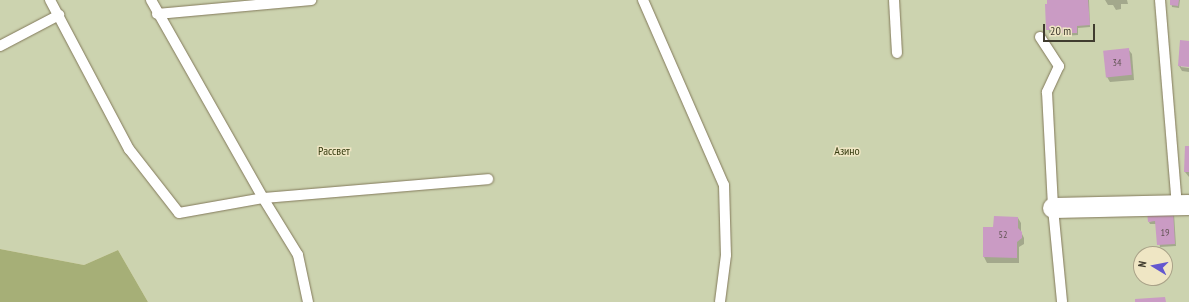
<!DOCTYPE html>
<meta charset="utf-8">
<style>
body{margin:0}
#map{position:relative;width:1189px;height:302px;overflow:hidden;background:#efe6c4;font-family:"PT Sans Narrow",sans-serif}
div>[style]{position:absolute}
.green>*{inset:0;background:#ccd3af}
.forest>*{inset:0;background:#a6af77}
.shadow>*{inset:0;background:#0003}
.building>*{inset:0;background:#ca9bc4;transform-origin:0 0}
.roads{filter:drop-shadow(0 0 1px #82795a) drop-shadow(0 0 1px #82795a)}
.lane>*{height:10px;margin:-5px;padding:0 5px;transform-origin:5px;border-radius:5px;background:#fff}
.street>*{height:20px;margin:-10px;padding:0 10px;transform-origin:10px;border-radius:10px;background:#fff}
span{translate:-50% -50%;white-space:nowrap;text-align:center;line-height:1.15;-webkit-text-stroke:3px #efe6c4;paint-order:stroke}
.number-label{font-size:10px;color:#625454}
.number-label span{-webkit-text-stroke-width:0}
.park-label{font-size:12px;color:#383e12}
.north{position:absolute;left:1133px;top:246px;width:40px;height:40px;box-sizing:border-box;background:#efe6c4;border:1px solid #a9a288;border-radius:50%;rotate:280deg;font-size:11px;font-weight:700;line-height:16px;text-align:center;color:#403c2f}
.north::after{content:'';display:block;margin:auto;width:14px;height:18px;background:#6357cf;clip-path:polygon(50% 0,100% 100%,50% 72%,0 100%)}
.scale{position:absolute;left:1043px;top:24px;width:52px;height:18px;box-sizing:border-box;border:2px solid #403c2f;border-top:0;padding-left:5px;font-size:12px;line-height:14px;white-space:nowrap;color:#403c2f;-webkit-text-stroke:3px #efe6c4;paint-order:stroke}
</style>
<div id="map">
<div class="green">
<i style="clip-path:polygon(evenodd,0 0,1189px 0,1189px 302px,148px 302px,118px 250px,84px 265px,0 249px,0 0,1141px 254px,1165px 254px,1165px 278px,1141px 278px,1141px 254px)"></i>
</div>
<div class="forest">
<i style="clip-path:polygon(0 249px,84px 265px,118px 250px,148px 302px,0 302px)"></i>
</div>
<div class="shadow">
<i style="clip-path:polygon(1048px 0,1089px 0,1090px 27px,1078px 28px,1078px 35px,1063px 36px,1061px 32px,1049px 33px,1046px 5px,1048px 5px)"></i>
<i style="clip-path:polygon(1105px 0,1127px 0,1128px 4px,1121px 4px,1121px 9px,1116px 10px,1113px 5px,1108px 5px)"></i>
<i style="clip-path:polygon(1171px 0,1180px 0,1179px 8px,1172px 7px)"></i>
<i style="clip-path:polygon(1189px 42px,1189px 66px,1181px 65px,1181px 67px,1189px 68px,1189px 72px,1182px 71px,1179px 66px)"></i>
<i style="clip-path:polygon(1128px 49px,1132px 54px,1134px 80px,1110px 82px,1107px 77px)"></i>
<i style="clip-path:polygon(1189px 147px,1189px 177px,1185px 172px)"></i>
<i style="clip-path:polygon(1174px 213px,1176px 246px,1160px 247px,1156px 224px,1150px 224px,1149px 222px)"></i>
<i style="clip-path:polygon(1018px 218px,1021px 223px,1021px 232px,1024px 238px,1024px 244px,1019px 247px,1019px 263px,987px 263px,984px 257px,984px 228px,994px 228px)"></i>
</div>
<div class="building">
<i style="clip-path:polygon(1047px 0,1088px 0,1090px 25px,1077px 26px,1077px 33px,1060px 33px,1060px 30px,1046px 30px,1045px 4px,1047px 4px)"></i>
<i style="clip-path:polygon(1170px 0,1179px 0,1178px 6px,1170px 5px)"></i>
<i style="clip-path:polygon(1180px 40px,1189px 41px,1189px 67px,1178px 66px)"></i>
<i style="left:1129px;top:48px;width:27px;height:26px;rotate:84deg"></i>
<i style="clip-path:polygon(1185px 146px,1189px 146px,1189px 172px,1184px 172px)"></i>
<i style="clip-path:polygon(1173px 210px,1175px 244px,1157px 245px,1155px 221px,1148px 222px,1147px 212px)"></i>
<i style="clip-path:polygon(994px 216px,1018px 217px,1018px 228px,1022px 232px,1022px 238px,1017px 242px,1017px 258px,983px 257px,983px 227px,993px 227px)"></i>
<i style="clip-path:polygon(1165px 297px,1166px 302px,1135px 302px,1135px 299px)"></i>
</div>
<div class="roads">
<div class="lane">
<i style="left:50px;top:0;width:169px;rotate:62.1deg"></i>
<i style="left:129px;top:149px;width:81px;rotate:52deg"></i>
<i style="left:179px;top:213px;width:85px;rotate:-10.1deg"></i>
<i style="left:263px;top:198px;width:226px;rotate:-4.8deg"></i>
<i style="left:151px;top:0;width:227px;rotate:60.5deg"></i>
<i style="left:263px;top:198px;width:67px;rotate:58.4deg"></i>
<i style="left:298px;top:255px;width:48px;rotate:78deg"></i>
<i style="left:643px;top:0;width:202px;rotate:66.4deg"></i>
<i style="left:724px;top:185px;width:70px;rotate:88.4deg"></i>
<i style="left:726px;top:255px;width:47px;rotate:97.3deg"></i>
<i style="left:894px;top:0;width:53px;rotate:86.8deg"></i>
<i style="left:1160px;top:0;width:206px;rotate:85.3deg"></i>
<i style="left:157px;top:14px;width:155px;rotate:-5.2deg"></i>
<i style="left:1040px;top:37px;width:35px;rotate:57deg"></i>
<i style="left:1059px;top:66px;width:29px;rotate:115deg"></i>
<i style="left:1047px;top:92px;width:116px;rotate:87deg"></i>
<i style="left:1053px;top:208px;width:94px;rotate:84.5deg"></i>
<i style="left:0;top:46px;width:67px;rotate:-27.7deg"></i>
</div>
<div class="street">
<i style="left:1053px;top:208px;width:136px;rotate:-1.3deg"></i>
</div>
</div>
<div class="number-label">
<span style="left:1117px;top:63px">34</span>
<span style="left:1165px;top:233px">19</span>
<span style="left:1003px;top:235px">52</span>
</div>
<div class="park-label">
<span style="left:334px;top:151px">Рассвет</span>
<span style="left:847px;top:151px">Азино</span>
</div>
<div class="north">N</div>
<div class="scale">20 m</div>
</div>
